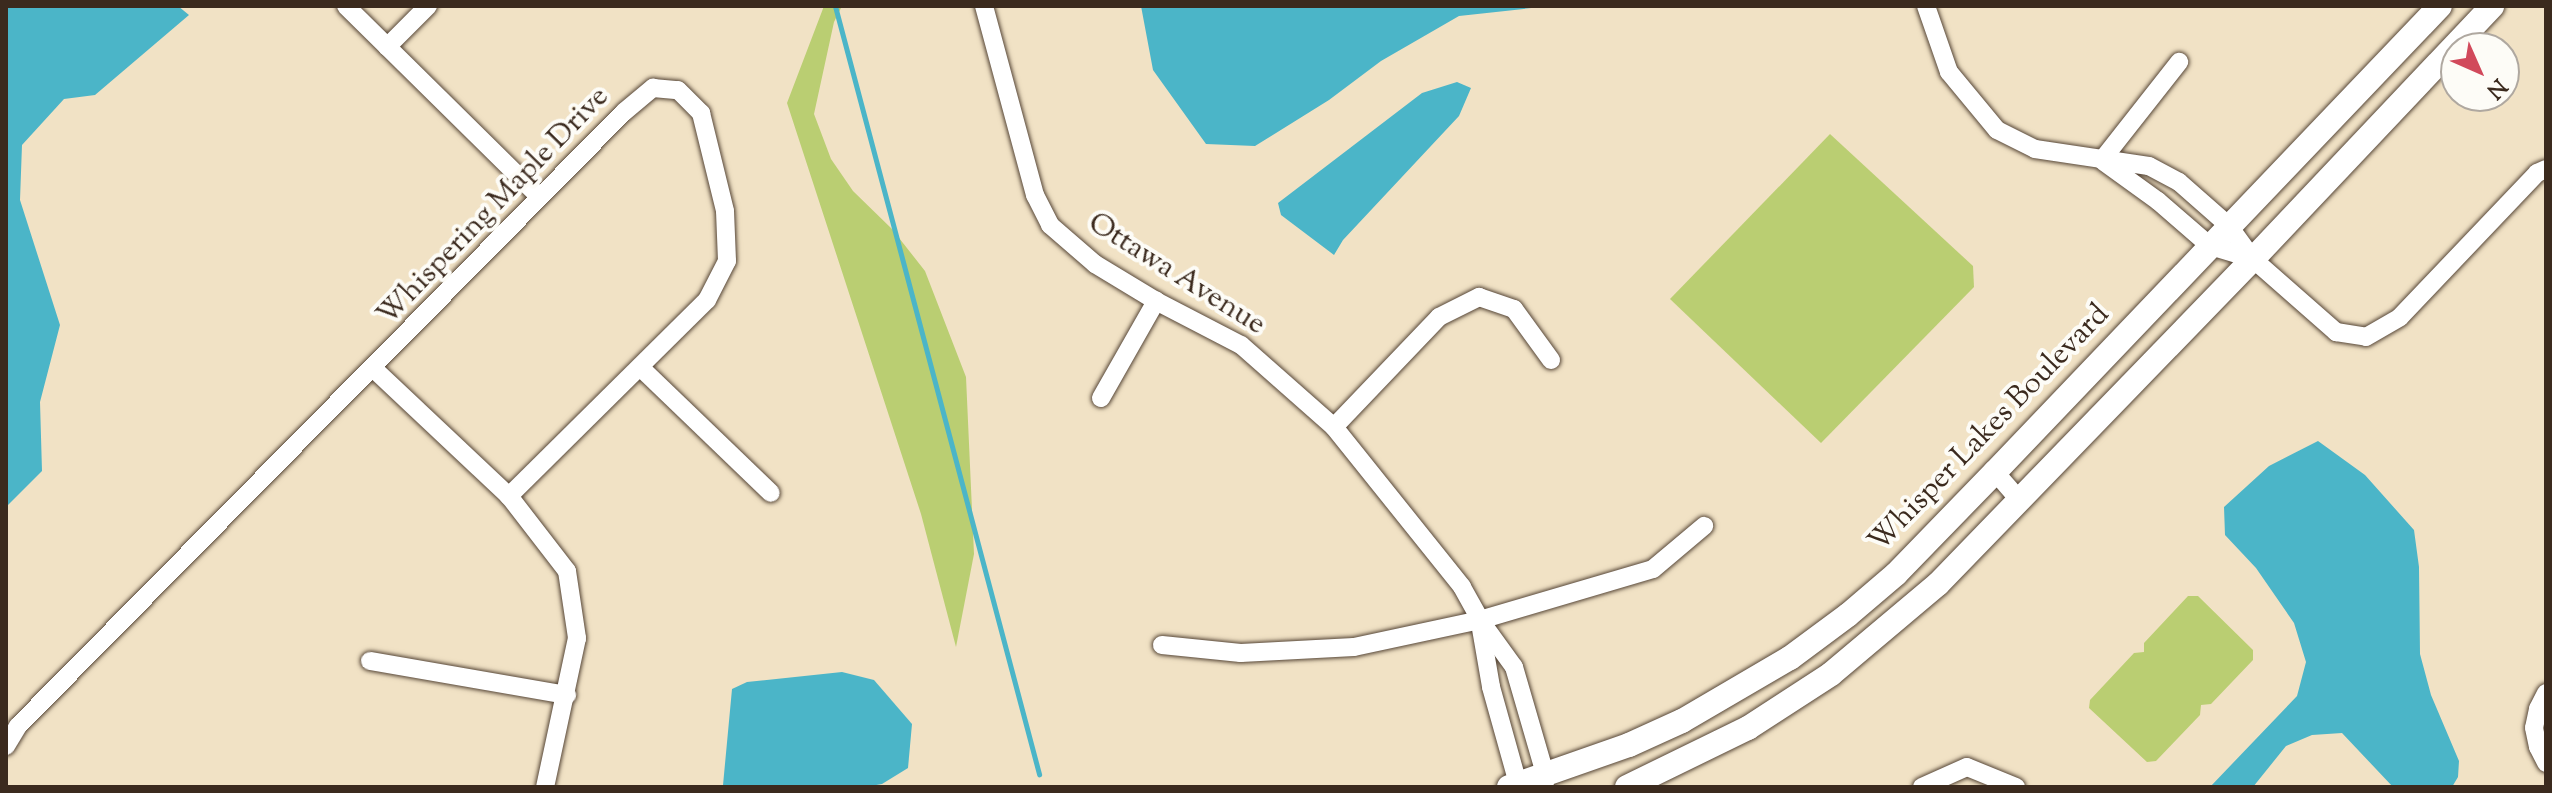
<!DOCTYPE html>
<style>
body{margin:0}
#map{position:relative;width:2552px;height:793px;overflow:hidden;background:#f1e2c5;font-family:"Sorts Mill Goudy",serif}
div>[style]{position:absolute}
.green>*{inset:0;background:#bace72}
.water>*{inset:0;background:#4bb5c8}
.stream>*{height:5px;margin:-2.5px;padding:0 2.5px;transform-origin:2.5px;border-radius:2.5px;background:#4bb5c8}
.roads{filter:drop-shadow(0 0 2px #564637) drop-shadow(0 0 2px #564637)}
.street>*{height:18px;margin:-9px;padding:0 9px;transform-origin:9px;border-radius:9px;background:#fff}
.secondary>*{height:24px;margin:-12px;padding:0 12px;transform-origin:12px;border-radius:12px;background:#fff}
span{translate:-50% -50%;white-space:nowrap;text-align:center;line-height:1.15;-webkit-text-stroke:8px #fdfcf7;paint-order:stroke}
.street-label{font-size:30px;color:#3b2a1e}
.frame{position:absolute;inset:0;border:8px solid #3b2a1e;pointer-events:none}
.north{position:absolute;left:2440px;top:32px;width:80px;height:80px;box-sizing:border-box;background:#fdfcf7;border:2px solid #afa8a0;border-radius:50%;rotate:135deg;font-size:22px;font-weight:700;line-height:32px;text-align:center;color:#3b2a1e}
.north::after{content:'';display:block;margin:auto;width:28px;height:36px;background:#d1495b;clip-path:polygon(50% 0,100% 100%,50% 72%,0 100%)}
</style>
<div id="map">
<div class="green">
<i style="clip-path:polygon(824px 6px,842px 6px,834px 22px,814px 114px,831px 159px,853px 191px,892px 229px,925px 271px,966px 377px,974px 554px,956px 647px,921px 514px,787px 103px)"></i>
<i style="clip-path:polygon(1830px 134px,1973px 266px,1974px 287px,1821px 443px,1670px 299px)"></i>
<i style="clip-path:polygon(2188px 596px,2198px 596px,2253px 650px,2253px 660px,2211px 704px,2201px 705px,2200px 715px,2156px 761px,2147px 762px,2089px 708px,2090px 700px,2134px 653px,2144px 652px,2144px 643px)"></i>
</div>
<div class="water">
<i style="clip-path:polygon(6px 6px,178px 6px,189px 15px,95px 95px,64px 99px,22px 145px,20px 200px,60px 325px,40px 402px,42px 471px,6px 507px)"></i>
<i style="clip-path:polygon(1141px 6px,1550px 6px,1459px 16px,1381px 61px,1329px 100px,1255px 146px,1206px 144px,1153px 70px)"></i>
<i style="clip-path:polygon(1457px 82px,1471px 88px,1459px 116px,1343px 240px,1334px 255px,1281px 215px,1278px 203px,1422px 93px)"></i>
<i style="clip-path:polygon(2318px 441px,2365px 475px,2414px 530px,2419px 567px,2420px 654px,2431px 695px,2459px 761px,2458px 777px,2452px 787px,2393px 787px,2342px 733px,2312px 735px,2286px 746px,2253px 787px,2210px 787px,2297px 696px,2306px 662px,2294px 623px,2256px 568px,2225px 535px,2224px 507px,2269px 466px)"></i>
<i style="clip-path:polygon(842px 672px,874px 680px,912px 724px,908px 768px,882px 784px,865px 787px,723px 785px,732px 689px,747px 682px)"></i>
</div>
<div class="stream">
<i style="left:835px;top:6px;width:795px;rotate:75.12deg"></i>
</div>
<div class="roads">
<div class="street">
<i style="left:346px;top:6px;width:271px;rotate:44.6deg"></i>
<i style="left:984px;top:6px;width:196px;rotate:74.9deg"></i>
<i style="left:1035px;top:195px;width:34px;rotate:63deg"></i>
<i style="left:1050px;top:225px;width:60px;rotate:40.9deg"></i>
<i style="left:1095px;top:264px;width:71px;rotate:31.2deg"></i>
<i style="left:1156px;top:301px;width:96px;rotate:27.4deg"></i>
<i style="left:1241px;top:345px;width:124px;rotate:41.4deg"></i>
<i style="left:1334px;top:427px;width:205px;rotate:51.3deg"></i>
<i style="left:1462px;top:587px;width:38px;rotate:61deg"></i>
<i style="left:1480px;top:620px;width:58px;rotate:54.1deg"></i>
<i style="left:1514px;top:667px;width:115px;rotate:73.8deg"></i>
<i style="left:1546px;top:777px;width:10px;rotate:101deg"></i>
<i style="left:1926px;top:6px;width:70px;rotate:70.8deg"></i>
<i style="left:1949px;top:72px;width:75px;rotate:50.4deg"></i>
<i style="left:1997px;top:130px;width:42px;rotate:26.6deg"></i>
<i style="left:2035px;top:149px;width:115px;rotate:8.5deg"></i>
<i style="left:2149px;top:166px;width:34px;rotate:28deg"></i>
<i style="left:2179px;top:182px;width:67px;rotate:41.3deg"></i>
<i style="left:2229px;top:226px;width:41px;rotate:54deg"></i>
<i style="left:2253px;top:259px;width:111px;rotate:41.3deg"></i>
<i style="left:2336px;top:332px;width:30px;rotate:9deg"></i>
<i style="left:2366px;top:337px;width:39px;rotate:-30deg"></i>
<i style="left:2400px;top:317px;width:199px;rotate:-46.4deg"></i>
<i style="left:2537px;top:173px;width:10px;rotate:-24deg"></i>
<i style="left:387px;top:47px;width:58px;rotate:-45deg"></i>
<i style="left:2102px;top:160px;width:125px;rotate:-51.8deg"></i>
<i style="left:2104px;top:162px;width:67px;rotate:35.8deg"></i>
<i style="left:2158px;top:201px;width:69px;rotate:40.9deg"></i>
<i style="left:2210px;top:246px;width:45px;rotate:16.8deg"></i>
<i style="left:641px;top:368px;width:180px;rotate:43.9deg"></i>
<i style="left:374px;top:369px;width:185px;rotate:43.3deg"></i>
<i style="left:509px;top:496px;width:95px;rotate:52.3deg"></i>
<i style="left:567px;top:571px;width:68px;rotate:81.5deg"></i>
<i style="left:577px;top:638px;width:152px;rotate:102.1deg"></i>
<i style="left:1101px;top:398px;width:112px;rotate:-60.4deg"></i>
<i style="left:1334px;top:427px;width:152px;rotate:-46.3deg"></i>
<i style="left:1439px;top:317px;width:45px;rotate:-26.6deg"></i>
<i style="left:1479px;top:297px;width:37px;rotate:19deg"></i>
<i style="left:1514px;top:309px;width:63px;rotate:54deg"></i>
<i style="left:1995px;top:472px;width:38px;rotate:49deg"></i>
<i style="left:1480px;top:623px;width:65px;rotate:80.2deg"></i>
<i style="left:1491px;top:687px;width:104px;rotate:74.4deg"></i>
<i style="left:1162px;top:645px;width:79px;rotate:5.8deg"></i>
<i style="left:1241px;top:653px;width:113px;rotate:-3deg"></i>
<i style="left:1354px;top:647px;width:129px;rotate:-12.1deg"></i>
<i style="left:1480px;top:620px;width:180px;rotate:-16.4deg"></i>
<i style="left:1653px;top:569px;width:67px;rotate:-40.1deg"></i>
<i style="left:370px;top:661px;width:200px;rotate:9.8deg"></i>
<i style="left:2546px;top:693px;width:18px;rotate:117deg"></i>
<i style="left:2538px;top:709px;width:19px;rotate:102deg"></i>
<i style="left:2534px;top:728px;width:19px;rotate:78deg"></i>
<i style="left:2538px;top:747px;width:18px;rotate:63deg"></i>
<i style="left:6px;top:746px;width:23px;rotate:-59deg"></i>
<i style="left:18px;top:726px;width:863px;rotate:-45.38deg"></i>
<i style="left:624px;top:112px;width:38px;rotate:-40deg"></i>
<i style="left:653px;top:88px;width:25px;rotate:5deg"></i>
<i style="left:678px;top:90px;width:33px;rotate:45deg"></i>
<i style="left:701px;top:113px;width:101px;rotate:76.2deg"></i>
<i style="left:725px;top:211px;width:50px;rotate:87.7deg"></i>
<i style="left:727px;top:261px;width:44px;rotate:117.1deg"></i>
<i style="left:707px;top:300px;width:279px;rotate:135.3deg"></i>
<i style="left:1922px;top:787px;width:49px;rotate:-24deg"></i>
<i style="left:1967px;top:767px;width:53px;rotate:22.2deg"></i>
</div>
<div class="secondary">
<i style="left:1509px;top:787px;width:127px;rotate:-19.3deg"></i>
<i style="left:1629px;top:745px;width:58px;rotate:-24.4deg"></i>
<i style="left:1682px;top:721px;width:125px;rotate:-30.3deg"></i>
<i style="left:1790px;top:658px;width:72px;rotate:-36.6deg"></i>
<i style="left:1848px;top:615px;width:63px;rotate:-40.5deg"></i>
<i style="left:1896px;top:574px;width:142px;rotate:-45.9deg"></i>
<i style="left:1995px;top:472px;width:644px;rotate:-46.32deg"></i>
<i style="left:1627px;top:787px;width:135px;rotate:-26deg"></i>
<i style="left:1748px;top:728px;width:99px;rotate:-33deg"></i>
<i style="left:1831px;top:674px;width:140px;rotate:-40.1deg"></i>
<i style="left:1938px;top:584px;width:453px;rotate:-45.9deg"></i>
<i style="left:2253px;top:259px;width:348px;rotate:-46.6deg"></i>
</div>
</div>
<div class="street-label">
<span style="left:494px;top:207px;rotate:-46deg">Whispering Maple Drive</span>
<span style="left:1176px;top:275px;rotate:32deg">Ottawa Avenue</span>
<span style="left:1990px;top:429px;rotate:-46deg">Whisper Lakes Boulevard</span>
</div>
<div class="frame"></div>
<div class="north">N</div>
</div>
